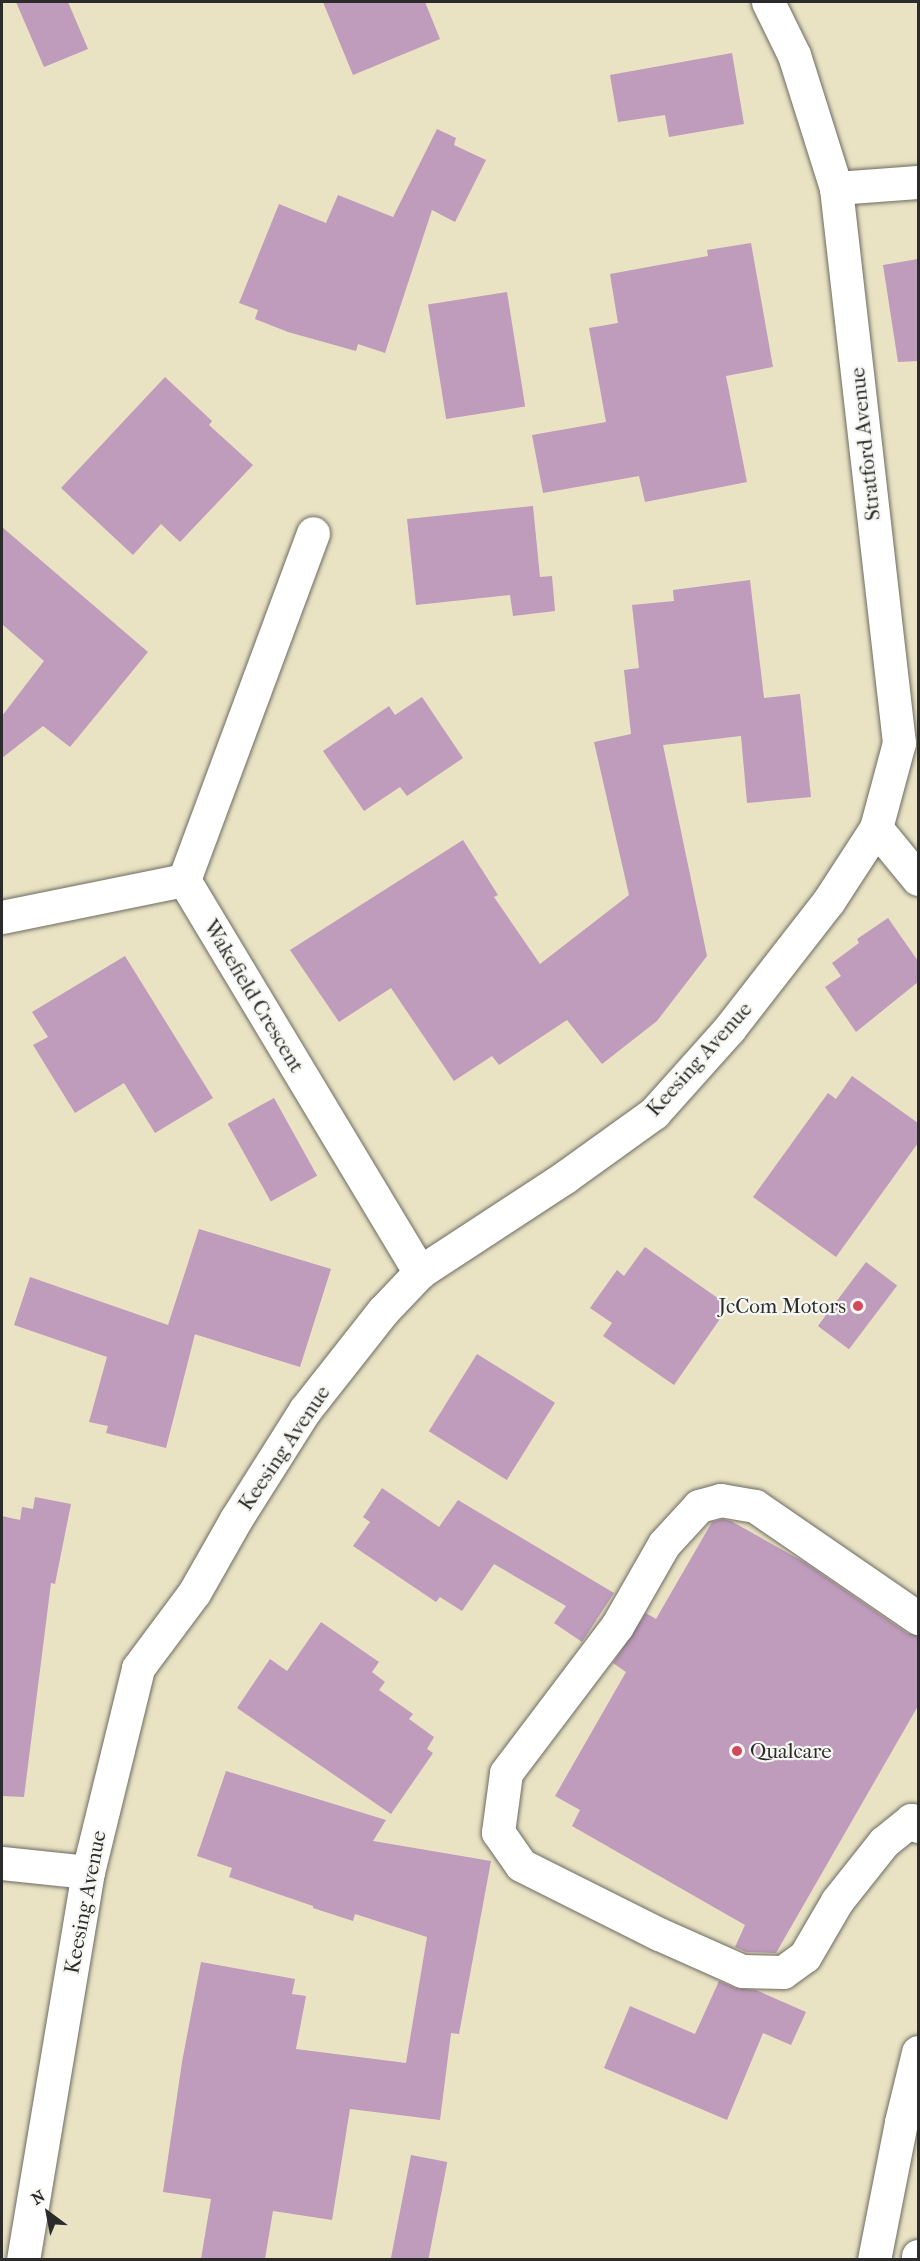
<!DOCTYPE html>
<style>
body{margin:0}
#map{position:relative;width:920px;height:2261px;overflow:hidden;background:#e9e3c4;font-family:"IM FELL French Canon",serif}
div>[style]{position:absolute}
.building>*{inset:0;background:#bf9bbc;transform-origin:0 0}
.roads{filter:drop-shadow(0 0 2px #6e6b61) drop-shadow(0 0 2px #6e6b61)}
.minor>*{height:33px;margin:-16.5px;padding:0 16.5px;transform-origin:16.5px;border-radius:16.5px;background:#fff}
.major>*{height:33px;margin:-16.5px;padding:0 16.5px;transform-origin:16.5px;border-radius:16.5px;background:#fff}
.dots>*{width:16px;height:16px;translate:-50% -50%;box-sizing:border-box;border:3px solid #f6f6f2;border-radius:50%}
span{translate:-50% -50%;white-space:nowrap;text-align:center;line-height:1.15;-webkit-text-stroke:4.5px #f6f6f2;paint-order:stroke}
.street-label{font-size:21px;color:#2b2b2b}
.poi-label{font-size:21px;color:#2b2b2b}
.right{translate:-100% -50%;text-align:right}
.left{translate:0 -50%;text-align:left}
.frame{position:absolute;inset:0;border:3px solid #2b2b2b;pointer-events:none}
.north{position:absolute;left:18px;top:2183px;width:60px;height:60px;-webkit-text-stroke:4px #f6f6f2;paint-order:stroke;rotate:328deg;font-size:16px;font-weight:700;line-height:24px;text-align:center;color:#2b2b2b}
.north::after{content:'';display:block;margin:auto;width:21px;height:27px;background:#2b2b2b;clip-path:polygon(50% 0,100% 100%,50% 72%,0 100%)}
</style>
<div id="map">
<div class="building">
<i style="clip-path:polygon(16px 2px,68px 2px,88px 49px,44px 67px)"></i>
<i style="clip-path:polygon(323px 2px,425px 2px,440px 39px,353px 75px)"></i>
<i style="clip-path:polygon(732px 53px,744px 124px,669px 137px,665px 115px,618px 122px,610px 75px)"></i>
<i style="clip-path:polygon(437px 129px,456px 138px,454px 145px,486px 160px,455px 222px,432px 210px,385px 353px,358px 344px,356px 351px,288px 332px,255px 319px,258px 310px,239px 303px,279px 204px,326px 223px,338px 195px,393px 217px)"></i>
<i style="clip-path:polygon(751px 243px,773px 367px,726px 376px,747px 482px,645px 502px,639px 476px,543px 493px,532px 435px,606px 422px,589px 328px,618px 323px,610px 274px,708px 256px,707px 250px)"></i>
<i style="clip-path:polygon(918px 259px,918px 361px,898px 362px,883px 265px)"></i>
<i style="left:507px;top:292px;width:116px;height:80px;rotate:81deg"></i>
<i style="clip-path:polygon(165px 377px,212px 421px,209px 425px,253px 465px,180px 542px,161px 524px,133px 555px,61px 488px)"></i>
<i style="clip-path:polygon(533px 506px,540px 577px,552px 576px,555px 611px,513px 616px,510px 595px,416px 605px,407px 519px)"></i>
<i style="clip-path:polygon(2px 527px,148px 652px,70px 747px,43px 726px,2px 758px,2px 716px,44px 661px,2px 624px)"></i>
<i style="clip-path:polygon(750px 580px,764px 698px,800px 694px,811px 797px,747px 803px,741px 736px,663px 745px,707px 956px,657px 1021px,602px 1064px,567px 1020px,499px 1065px,492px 1056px,454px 1081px,391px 988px,339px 1022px,290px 950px,463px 840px,498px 895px,494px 897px,540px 964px,629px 895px,594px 742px,631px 734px,624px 670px,639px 668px,632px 605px,674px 601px,673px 590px)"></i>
<i style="clip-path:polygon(422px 697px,463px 758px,407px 796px,400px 787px,364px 811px,323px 751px,389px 706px,395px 715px)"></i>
<i style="clip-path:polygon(888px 918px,918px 961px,918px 982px,856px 1032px,825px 987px,841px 976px,832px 963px,859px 943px,857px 939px)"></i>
<i style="clip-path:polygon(125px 956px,213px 1098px,155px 1133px,124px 1083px,75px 1113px,33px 1045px,48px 1037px,32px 1012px)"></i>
<i style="clip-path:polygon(852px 1076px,918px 1123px,918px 1143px,836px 1257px,753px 1197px,828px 1093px,836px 1099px)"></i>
<i style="left:274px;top:1098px;width:89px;height:53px;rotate:61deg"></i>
<i style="clip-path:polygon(199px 1229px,331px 1269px,300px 1367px,191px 1333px,195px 1334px,166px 1448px,106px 1433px,108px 1426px,89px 1422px,107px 1357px,14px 1325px,30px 1277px,168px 1325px)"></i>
<i style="clip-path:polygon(645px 1247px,729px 1306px,674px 1385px,603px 1336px,612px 1323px,590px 1308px,617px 1270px,624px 1276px)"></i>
<i style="left:866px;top:1262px;width:39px;height:80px;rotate:37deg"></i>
<i style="left:477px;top:1354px;width:92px;height:91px;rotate:32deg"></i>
<i style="clip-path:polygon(382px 1488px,439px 1527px,458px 1500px,614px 1593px,582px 1642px,554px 1623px,566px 1606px,494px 1564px,462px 1611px,440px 1597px,436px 1602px,353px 1546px,370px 1522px,363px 1517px)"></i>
<i style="clip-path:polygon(35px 1497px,71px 1504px,55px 1584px,51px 1583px,24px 1797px,2px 1796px,2px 1516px,20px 1520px,22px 1507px,33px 1509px)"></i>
<i style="clip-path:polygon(722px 1519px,731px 1521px,804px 1562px,907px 1633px,918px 1636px,918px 1706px,776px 1953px,746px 1952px,735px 1947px,745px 1925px,572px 1826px,580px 1810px,555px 1796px,626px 1672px,613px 1663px,646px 1613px,656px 1619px,712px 1522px)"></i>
<i style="clip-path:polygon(321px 1622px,379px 1662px,372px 1672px,385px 1682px,379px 1690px,413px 1714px,409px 1719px,434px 1737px,427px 1749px,433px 1753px,391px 1814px,237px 1708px,270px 1659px,287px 1671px)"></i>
<i style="clip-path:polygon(226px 1771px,386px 1820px,373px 1841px,491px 1861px,459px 2034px,451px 2033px,440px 2120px,350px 2109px,332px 2220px,273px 2211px,265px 2259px,201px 2259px,211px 2199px,163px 2192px,182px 2062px,201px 1962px,295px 1979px,292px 1994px,306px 1996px,296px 2049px,406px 2063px,427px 1937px,355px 1914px,353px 1921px,313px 1908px,313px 1906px,229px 1877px,232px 1868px,197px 1856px)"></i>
<i style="clip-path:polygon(719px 1981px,735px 1988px,756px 1990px,806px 2012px,791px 2045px,763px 2033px,727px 2120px,604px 2068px,630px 2006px,695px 2034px)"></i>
<i style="left:411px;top:2155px;width:37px;height:106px;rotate:11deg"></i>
</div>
<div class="roads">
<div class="minor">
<i style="left:836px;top:188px;width:82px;rotate:-4.2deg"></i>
<i style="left:876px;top:828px;width:66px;rotate:50.5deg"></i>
<i style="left:184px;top:880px;width:370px;rotate:-69.6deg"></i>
<i style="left:2px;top:917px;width:186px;rotate:-11.5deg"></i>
<i style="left:184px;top:880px;width:458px;rotate:59deg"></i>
<i style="left:918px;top:1618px;width:198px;rotate:-145.5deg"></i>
<i style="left:755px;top:1506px;width:35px;rotate:-170deg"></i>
<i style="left:721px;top:1500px;width:23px;rotate:165deg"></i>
<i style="left:699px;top:1506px;width:52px;rotate:132.6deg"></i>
<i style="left:664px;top:1544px;width:95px;rotate:119.8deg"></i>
<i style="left:617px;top:1626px;width:184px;rotate:127.1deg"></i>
<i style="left:506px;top:1773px;width:60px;rotate:97.7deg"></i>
<i style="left:498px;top:1832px;width:40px;rotate:55.1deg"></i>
<i style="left:521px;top:1865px;width:154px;rotate:26.6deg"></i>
<i style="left:659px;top:1934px;width:91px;rotate:24deg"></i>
<i style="left:742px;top:1971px;width:41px;rotate:1.4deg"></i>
<i style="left:783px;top:1972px;width:27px;rotate:-36deg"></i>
<i style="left:805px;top:1956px;width:64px;rotate:-59.8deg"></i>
<i style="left:837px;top:1901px;width:75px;rotate:-51.5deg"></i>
<i style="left:884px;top:1842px;width:35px;rotate:-39deg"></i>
<i style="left:911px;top:1820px;width:9px;rotate:41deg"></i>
<i style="left:2px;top:1863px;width:86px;rotate:6deg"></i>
<i style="left:23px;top:2260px;width:393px;rotate:-80.5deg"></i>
<i style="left:88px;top:1872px;width:210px;rotate:-76.2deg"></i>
<i style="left:138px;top:1668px;width:94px;rotate:-53.3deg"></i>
<i style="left:194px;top:1593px;width:85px;rotate:-60.4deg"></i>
<i style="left:236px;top:1519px;width:129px;rotate:-57.7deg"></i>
<i style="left:305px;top:1410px;width:126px;rotate:-51.8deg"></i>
<i style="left:383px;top:1311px;width:54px;rotate:-46.5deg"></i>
<i style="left:420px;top:1272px;width:173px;rotate:-33.2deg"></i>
<i style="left:565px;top:1177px;width:110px;rotate:-35.7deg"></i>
<i style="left:654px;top:1113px;width:113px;rotate:-48.2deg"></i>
<i style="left:729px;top:1029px;width:161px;rotate:-52.1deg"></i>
<i style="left:828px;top:902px;width:88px;rotate:-57deg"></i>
<i style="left:876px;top:828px;width:88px;rotate:-74.9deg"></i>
<i style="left:899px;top:743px;width:559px;rotate:-96.48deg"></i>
<i style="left:836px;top:188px;width:139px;rotate:-107.5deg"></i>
<i style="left:794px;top:55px;width:59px;rotate:-116.1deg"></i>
</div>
<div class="major">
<i style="left:874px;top:2260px;width:141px;rotate:-78.9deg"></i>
<i style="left:901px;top:2122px;width:72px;rotate:-76.3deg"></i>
<i style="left:918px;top:2260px;width:4px;rotate:-90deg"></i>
</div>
</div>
<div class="dots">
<i style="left:858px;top:1306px;background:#d1495b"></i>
<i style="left:737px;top:1751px;background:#d1495b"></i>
</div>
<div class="street-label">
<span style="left:865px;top:444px;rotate:-96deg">Stratford Avenue</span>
<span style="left:254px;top:996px;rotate:59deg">Wakefield Crescent</span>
<span style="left:699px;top:1059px;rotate:-48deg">Keesing Avenue</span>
<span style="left:284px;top:1448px;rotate:-56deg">Keesing Avenue</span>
<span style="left:85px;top:1902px;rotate:-79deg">Keesing Avenue</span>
</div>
<div class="poi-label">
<span class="right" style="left:846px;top:1306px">JcCom Motors</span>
<span class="left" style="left:750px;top:1751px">Qualcare</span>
</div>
<div class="frame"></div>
<div class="north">N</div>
</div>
